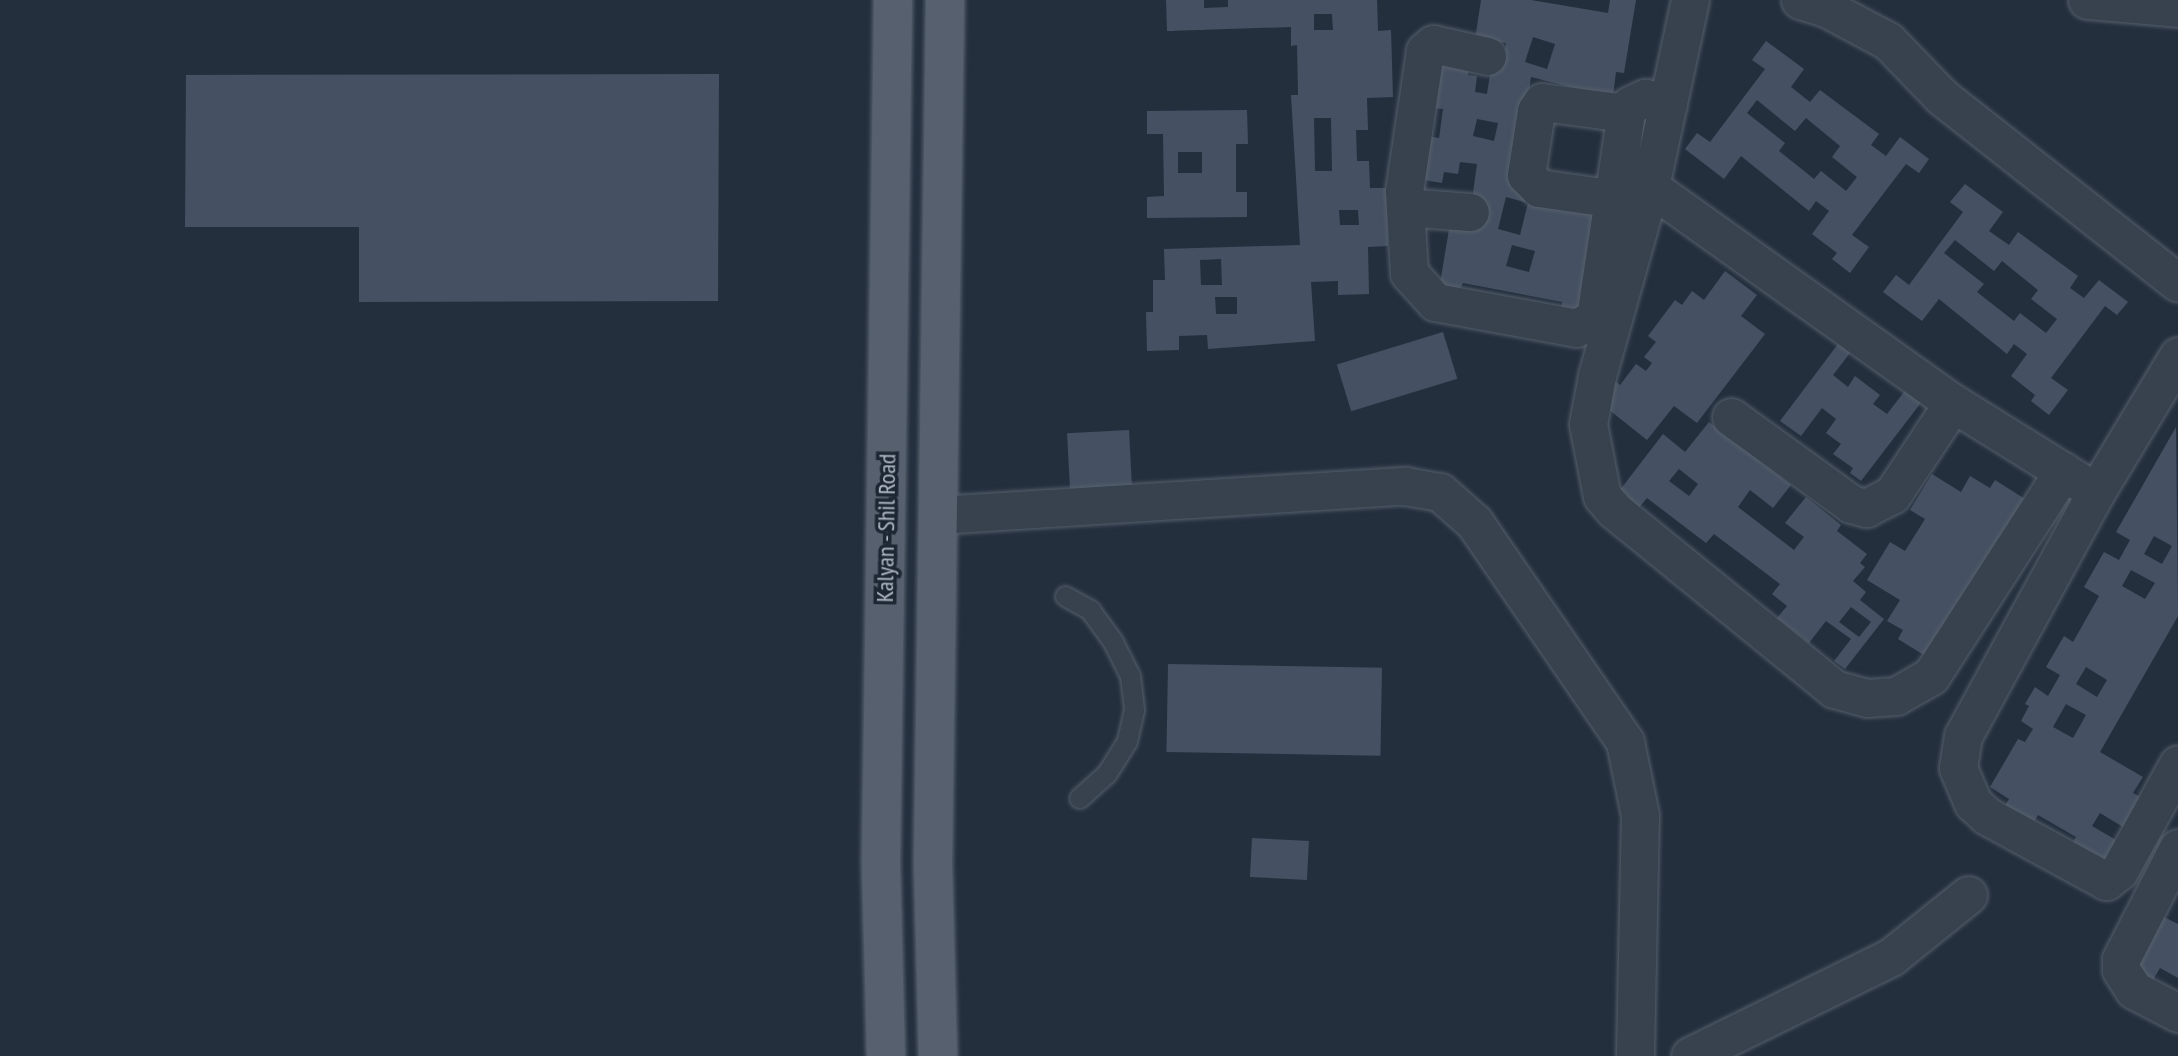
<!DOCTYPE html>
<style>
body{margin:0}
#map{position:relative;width:2178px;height:1056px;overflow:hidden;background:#242f3e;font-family:"PT Sans Narrow",sans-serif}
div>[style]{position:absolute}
.building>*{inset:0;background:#455162;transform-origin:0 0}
.roads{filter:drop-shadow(0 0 2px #565f6c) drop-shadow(0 0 2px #565f6c)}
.lane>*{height:19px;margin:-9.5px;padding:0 9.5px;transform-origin:9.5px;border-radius:9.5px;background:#38414e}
.street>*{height:37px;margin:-18.5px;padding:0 18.5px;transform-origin:18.5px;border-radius:18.5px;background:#38414e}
.primary>*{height:38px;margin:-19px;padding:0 19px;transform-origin:19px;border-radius:19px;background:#56606e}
span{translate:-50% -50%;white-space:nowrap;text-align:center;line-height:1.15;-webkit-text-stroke:7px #1d2633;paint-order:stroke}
.street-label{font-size:24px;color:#b4bcc9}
</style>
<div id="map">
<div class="building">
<i style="clip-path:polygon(evenodd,1166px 0,1204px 0,1204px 8px,1228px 7px,1228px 0,1377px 0,1378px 31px,1391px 30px,1393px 97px,1367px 98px,1368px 130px,1356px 130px,1357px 161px,1369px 161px,1370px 188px,1387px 188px,1388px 246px,1368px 247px,1369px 294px,1338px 295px,1338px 281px,1311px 282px,1315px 341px,1208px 349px,1207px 335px,1179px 336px,1179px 350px,1147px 351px,1146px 312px,1153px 312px,1153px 280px,1165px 280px,1164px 249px,1300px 245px,1291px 95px,1298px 95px,1297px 45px,1291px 46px,1291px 27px,1167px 31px,1166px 0,1314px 14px,1332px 14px,1333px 30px,1314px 30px,1314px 14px,1166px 0,1314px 118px,1331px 118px,1332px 171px,1315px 171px,1314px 118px,1166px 0,1339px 210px,1358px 210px,1359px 225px,1340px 225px,1339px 210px,1166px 0,1221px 259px,1222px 285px,1201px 285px,1200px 260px,1221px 259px,1166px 0,1215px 297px,1237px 297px,1237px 314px,1216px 314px,1215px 297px)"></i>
<i style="clip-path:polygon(evenodd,1481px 0,1531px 0,1608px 13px,1610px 0,1636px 0,1624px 73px,1616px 72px,1612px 104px,1587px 91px,1531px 77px,1515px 190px,1609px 205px,1589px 315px,1561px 313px,1562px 302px,1463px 283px,1458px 293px,1439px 290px,1451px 217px,1471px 207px,1477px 164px,1460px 162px,1458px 174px,1444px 172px,1442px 183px,1423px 180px,1427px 136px,1439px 138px,1443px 109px,1432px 108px,1431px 59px,1469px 65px,1468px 75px,1477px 76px,1475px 92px,1487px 94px,1494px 48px,1505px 50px,1506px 43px,1485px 40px,1474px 46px,1481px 0,1533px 37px,1555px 44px,1547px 69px,1525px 62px,1533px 37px,1481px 0,1477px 119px,1498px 123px,1494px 141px,1473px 136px,1477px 119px,1481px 0,1506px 197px,1528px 203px,1520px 235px,1498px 229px,1506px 197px,1481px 0,1512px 245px,1535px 251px,1529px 272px,1506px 266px,1512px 245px)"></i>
<i style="clip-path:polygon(evenodd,1766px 41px,1804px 69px,1791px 87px,1810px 102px,1820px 90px,1879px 134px,1871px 145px,1886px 156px,1900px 137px,1929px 159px,1919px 173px,1906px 164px,1852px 235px,1869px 247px,1850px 273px,1832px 259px,1837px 253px,1812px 234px,1829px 211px,1816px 201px,1809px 211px,1741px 156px,1724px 179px,1685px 149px,1697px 133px,1710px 142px,1765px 69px,1752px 60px,1766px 41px,1757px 100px,1795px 131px,1806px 118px,1840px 146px,1832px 157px,1857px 177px,1846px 191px,1821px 171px,1814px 179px,1779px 151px,1785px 143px,1747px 113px,1757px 100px)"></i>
<i style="clip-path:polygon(719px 74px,718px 301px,359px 302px,359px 227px,185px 227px,186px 75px)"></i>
<i style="clip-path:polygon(evenodd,1247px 110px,1248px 144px,1236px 144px,1236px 192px,1247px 192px,1247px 217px,1147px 218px,1147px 197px,1164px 196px,1163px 134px,1147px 134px,1147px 111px,1247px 110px,1178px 152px,1202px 152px,1202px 173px,1178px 173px,1178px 152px)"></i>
<i style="clip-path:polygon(evenodd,1965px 184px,2003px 212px,1989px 231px,2009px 245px,2018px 232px,2078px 276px,2070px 288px,2084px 298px,2099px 280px,2128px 302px,2117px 315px,2105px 306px,2051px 378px,2068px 390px,2049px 415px,2031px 401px,2035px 395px,2011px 376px,2027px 354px,2014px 344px,2007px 354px,1939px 299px,1922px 321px,1883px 292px,1896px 275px,1909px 285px,1963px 212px,1950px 202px,1965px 184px,1955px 240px,1994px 271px,2002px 261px,2038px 290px,2031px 299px,2057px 319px,2046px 333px,2020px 313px,2014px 321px,1977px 292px,1984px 284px,1944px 253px,1955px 240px)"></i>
<i style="clip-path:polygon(1725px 271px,1757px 295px,1741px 316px,1765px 334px,1697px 423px,1674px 406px,1647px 440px,1598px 401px,1614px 380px,1620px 385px,1636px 364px,1646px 371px,1652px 363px,1644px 357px,1656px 342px,1648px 336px,1675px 300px,1682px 305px,1692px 291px,1704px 300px)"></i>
<i style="left:1443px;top:332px;width:49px;height:111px;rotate:73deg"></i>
<i style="clip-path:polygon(1838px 344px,1850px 353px,1833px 375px,1848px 387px,1855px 376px,1880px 395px,1873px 404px,1887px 414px,1907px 388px,1923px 400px,1861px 481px,1850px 473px,1853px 468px,1833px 454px,1841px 444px,1826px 433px,1836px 419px,1822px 408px,1801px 436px,1780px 421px)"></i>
<i style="clip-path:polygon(evenodd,1709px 422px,1791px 485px,1773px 508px,1750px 490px,1738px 507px,1794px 550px,1804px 537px,1785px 523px,1806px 497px,1841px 525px,1837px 531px,1867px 554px,1860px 563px,1865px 567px,1853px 581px,1866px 592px,1860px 600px,1884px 619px,1845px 669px,1834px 661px,1851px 639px,1826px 621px,1809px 643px,1777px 618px,1787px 606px,1772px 594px,1780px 584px,1714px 534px,1706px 543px,1647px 498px,1633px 515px,1613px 499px,1663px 434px,1685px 452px,1709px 422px,1679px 469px,1698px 484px,1689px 496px,1669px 481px,1679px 469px,1709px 422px,1851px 607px,1871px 622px,1859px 637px,1839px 622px,1851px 607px)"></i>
<i style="clip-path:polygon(evenodd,2176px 427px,2178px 616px,2100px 752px,2143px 777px,2133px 793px,2153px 804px,2113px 873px,2069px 848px,2076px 837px,2038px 815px,2031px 827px,2002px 810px,2009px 799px,1990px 787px,2018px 739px,2025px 742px,2033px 729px,2021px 721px,2029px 706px,2025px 704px,2035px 687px,2048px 696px,2060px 675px,2046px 667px,2064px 636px,2073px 642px,2099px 596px,2084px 587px,2104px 552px,2119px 560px,2130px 540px,2116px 532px,2176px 427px,2154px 536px,2172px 546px,2162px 564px,2144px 554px,2154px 536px,2176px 427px,2131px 570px,2155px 583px,2145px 599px,2122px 586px,2131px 570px,2176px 427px,2086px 667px,2107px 680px,2097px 697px,2076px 684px,2086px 667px,2176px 427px,2066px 704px,2086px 715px,2073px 738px,2053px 727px,2066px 704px,2176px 427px,2100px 813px,2123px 827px,2116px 840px,2092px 826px,2100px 813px)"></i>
<i style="left:1129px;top:430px;width:63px;height:62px;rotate:87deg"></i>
<i style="clip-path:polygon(1932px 474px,1961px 492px,1970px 476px,1990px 488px,1995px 480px,2025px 499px,1927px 657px,1898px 639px,1903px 630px,1887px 621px,1900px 600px,1867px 580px,1890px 542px,1905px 551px,1925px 519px,1910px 510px)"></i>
<i style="left:1168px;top:664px;width:214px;height:88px;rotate:1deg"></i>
<i style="left:1252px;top:838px;width:57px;height:39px;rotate:3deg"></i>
<i style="clip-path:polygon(2158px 914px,2178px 924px,2178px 978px,2160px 968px,2153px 980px,2129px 968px)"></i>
</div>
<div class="roads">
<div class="lane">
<i style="left:1065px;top:596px;width:29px;rotate:29deg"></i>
<i style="left:1090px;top:610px;width:37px;rotate:54deg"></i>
<i style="left:1112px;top:640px;width:40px;rotate:63.4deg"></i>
<i style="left:1130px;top:676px;width:34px;rotate:83deg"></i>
<i style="left:1134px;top:710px;width:32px;rotate:103deg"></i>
<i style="left:1127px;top:741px;width:39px;rotate:122deg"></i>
<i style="left:1106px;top:774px;width:36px;rotate:138deg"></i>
</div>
<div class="street">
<i style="left:1690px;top:0;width:191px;rotate:102.1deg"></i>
<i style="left:1650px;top:187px;width:372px;rotate:35.5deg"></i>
<i style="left:1953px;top:403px;width:168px;rotate:31.9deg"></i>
<i style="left:2096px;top:492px;width:278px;rotate:118.6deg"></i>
<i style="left:1963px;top:736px;width:32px;rotate:99deg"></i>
<i style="left:1958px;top:768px;width:38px;rotate:67deg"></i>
<i style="left:1973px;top:803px;width:19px;rotate:43deg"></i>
<i style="left:1987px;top:816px;width:136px;rotate:28.6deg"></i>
<i style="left:2106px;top:881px;width:16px;rotate:-38deg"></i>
<i style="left:2119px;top:871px;width:122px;rotate:-61.1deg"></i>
<i style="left:1800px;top:0;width:27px;rotate:17deg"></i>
<i style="left:1826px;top:8px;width:70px;rotate:28deg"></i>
<i style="left:1888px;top:41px;width:78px;rotate:46deg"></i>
<i style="left:1942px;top:97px;width:300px;rotate:38.2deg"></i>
<i style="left:2087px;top:0;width:91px;rotate:5deg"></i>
<i style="left:1487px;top:56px;width:55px;rotate:-167.5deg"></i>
<i style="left:1433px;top:44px;width:11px;rotate:139deg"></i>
<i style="left:1425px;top:51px;width:142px;rotate:98.5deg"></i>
<i style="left:1404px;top:191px;width:82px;rotate:86.5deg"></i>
<i style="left:1409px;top:273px;width:39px;rotate:48deg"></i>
<i style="left:1435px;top:302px;width:143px;rotate:10.4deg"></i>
<i style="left:1576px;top:328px;width:21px;rotate:-28deg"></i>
<i style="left:1595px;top:318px;width:207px;rotate:-81.4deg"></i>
<i style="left:1626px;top:113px;width:9px;rotate:-63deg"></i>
<i style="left:1630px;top:105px;width:17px;rotate:-25deg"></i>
<i style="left:1645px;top:98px;width:24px;rotate:15deg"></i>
<i style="left:1650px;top:187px;width:196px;rotate:105.7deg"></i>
<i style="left:1597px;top:376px;width:49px;rotate:100.6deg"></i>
<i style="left:1588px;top:424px;width:73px;rotate:79deg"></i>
<i style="left:1602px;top:496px;width:18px;rotate:49deg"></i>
<i style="left:1614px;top:510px;width:284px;rotate:39.1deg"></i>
<i style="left:1834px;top:689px;width:34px;rotate:15deg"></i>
<i style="left:1867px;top:698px;width:29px;rotate:-4deg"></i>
<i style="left:1896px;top:696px;width:40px;rotate:-29.7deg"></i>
<i style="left:1931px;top:676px;width:244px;rotate:-57.2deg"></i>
<i style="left:1616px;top:199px;width:78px;rotate:-171.9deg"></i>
<i style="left:1539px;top:188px;width:18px;rotate:-135deg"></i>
<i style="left:1526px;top:175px;width:65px;rotate:-81.1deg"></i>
<i style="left:1536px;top:111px;width:11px;rotate:-56deg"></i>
<i style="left:1542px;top:102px;width:85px;rotate:7.5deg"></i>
<i style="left:1405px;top:207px;width:65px;rotate:4.4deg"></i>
<i style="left:1731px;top:417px;width:148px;rotate:35.9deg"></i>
<i style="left:1851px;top:504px;width:16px;rotate:15deg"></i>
<i style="left:1866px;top:508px;width:29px;rotate:-27deg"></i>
<i style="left:1892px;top:495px;width:110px;rotate:-56.5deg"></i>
<i style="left:2096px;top:492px;width:159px;rotate:-58.9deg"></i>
<i style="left:938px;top:515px;width:468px;rotate:-3.6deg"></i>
<i style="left:1405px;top:486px;width:36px;rotate:10deg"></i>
<i style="left:1440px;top:492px;width:45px;rotate:41.4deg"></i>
<i style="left:1474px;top:522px;width:267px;rotate:55.5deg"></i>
<i style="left:1625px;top:742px;width:75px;rotate:78.4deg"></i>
<i style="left:1640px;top:815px;width:241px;rotate:91.2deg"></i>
<i style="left:2178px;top:848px;width:125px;rotate:117.2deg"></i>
<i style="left:2121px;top:959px;width:11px;rotate:90deg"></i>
<i style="left:2121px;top:970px;width:24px;rotate:57deg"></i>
<i style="left:2134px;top:990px;width:50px;rotate:27.6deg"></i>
<i style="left:1690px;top:1056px;width:224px;rotate:-26.2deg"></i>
<i style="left:1891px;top:957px;width:99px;rotate:-38.8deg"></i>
</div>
<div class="primary">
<i style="left:886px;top:1056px;width:196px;rotate:-91.5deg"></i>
<i style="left:881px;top:860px;width:860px;rotate:-89.2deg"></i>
<i style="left:938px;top:1056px;width:194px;rotate:-91.5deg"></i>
<i style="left:933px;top:862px;width:862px;rotate:-89.2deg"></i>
</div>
</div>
<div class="street-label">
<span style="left:886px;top:528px;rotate:-89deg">Kalyan - Shil Road</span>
</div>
</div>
